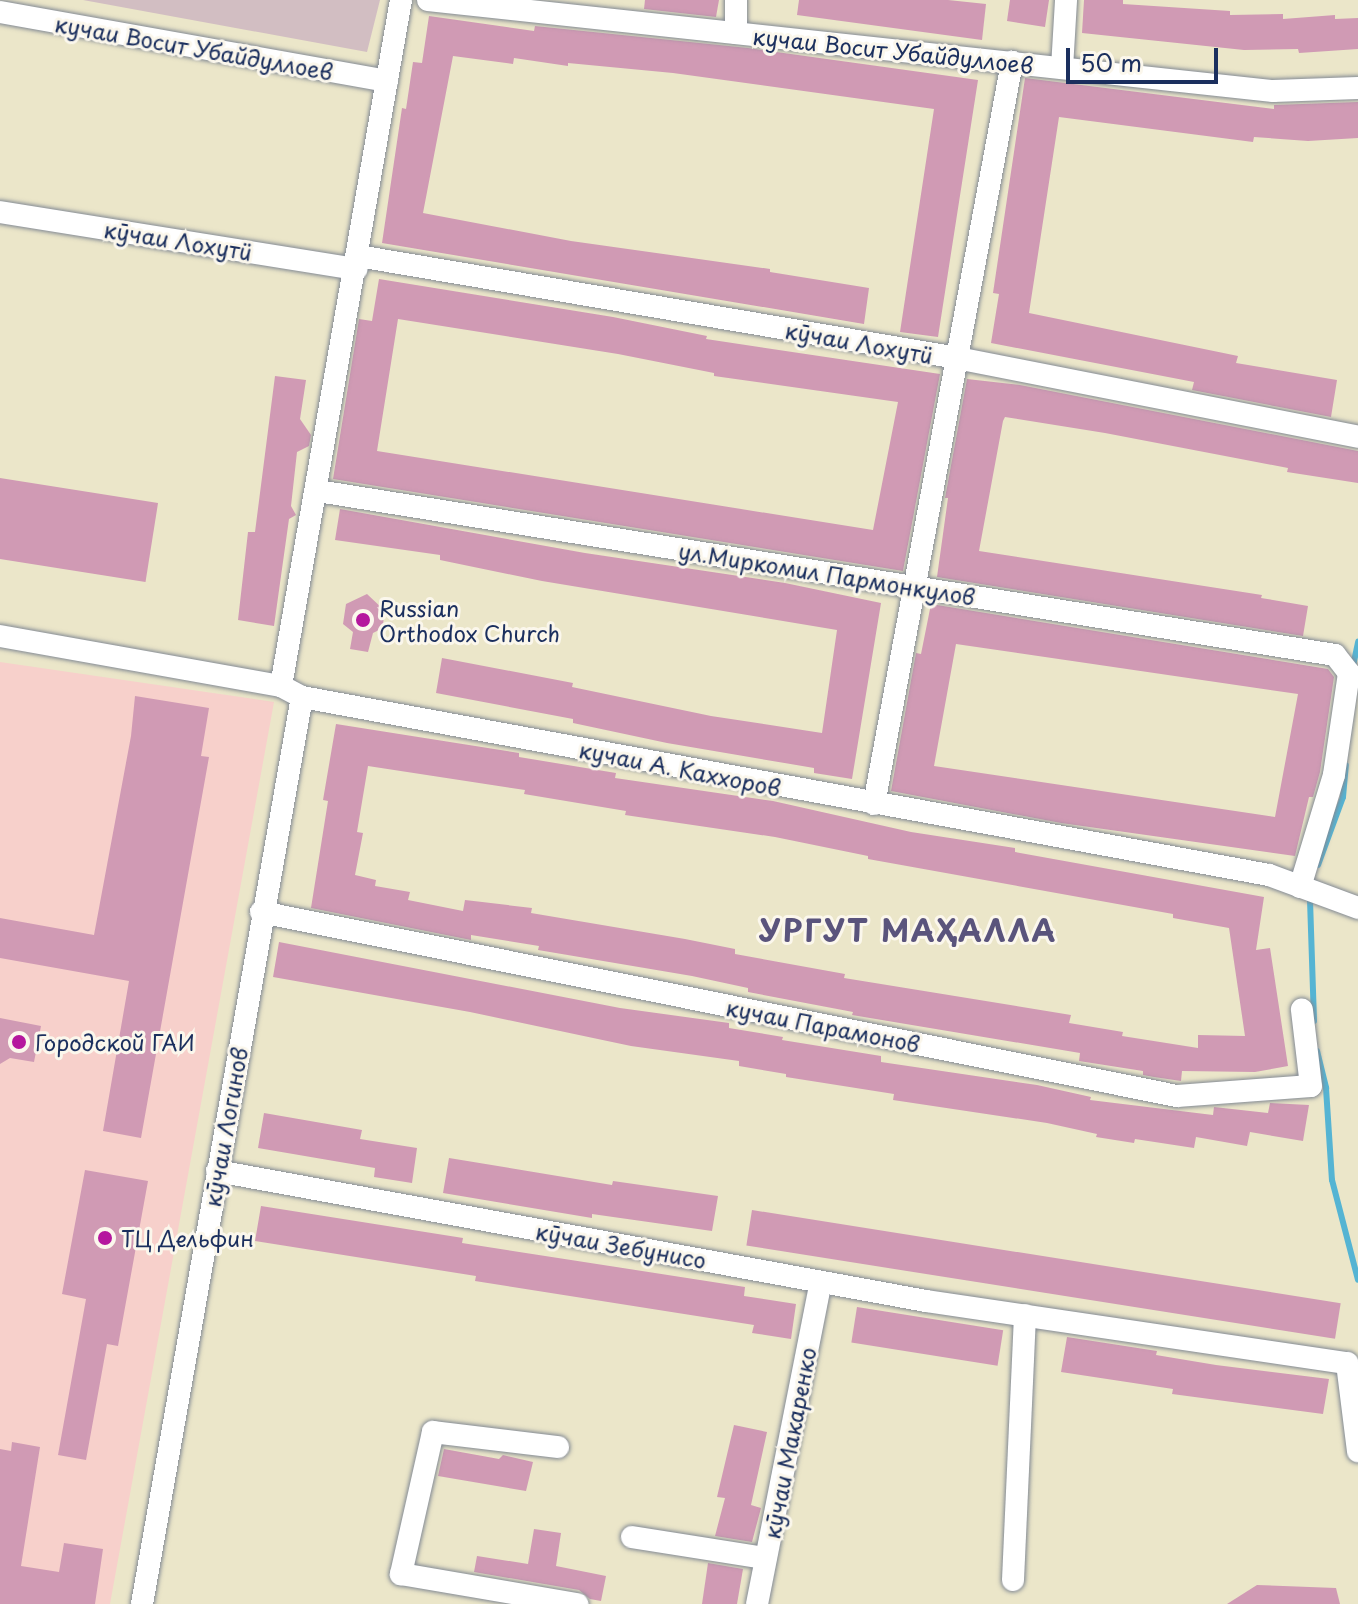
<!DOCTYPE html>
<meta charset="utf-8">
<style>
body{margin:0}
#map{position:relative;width:1358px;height:1604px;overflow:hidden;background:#ebe6c9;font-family:"Playpen Sans",sans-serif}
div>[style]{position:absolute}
.built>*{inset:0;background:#f7d0cb}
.industrial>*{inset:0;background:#d2bec2}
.stream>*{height:6px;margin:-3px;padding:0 3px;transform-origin:3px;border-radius:3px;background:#55b4d3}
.building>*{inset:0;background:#d09ab4;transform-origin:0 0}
.roads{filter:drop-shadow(0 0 2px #838a94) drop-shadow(0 0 2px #838a94)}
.minor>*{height:22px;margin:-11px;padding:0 11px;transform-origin:11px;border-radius:11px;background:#fff}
.dots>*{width:22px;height:22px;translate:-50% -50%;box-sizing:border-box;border:4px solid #fbf7ec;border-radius:50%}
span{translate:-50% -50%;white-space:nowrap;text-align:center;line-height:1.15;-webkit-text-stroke:6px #fbf7ec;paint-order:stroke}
.street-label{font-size:22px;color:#1b2f5e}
.poi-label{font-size:22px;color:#1b2f5e}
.left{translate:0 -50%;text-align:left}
.district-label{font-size:30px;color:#5a547c;font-weight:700;letter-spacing:2px}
.scale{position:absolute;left:1066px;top:48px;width:152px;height:36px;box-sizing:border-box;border:4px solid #1b2f5e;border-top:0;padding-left:10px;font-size:24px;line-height:28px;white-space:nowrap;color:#1b2f5e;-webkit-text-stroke:6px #fbf7ec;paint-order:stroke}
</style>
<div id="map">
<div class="built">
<i style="clip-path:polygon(0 662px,274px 702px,110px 1604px,0 1604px)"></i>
</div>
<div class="industrial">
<i style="clip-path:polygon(83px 0,380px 0,367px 52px)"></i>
</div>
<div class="stream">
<i style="left:1353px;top:666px;width:25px;rotate:-78deg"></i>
<i style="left:1318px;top:865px;width:72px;rotate:-69.8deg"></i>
<i style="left:1343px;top:797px;width:32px;rotate:-85deg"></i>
<i style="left:1310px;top:900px;width:121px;rotate:88.1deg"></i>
<i style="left:1317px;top:1051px;width:38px;rotate:76deg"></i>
<i style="left:1326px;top:1088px;width:92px;rotate:86.3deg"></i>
<i style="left:1332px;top:1180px;width:103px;rotate:75.4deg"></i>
</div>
<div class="building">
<i style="clip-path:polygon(645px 0,719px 0,716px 17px,644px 9px)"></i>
<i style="clip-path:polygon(799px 0,948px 0,986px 4px,982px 40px,797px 15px)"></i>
<i style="clip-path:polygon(1010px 0,1049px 0,1045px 27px,1007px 21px)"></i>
<i style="clip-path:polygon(1084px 0,1123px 0,1123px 4px,1230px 11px,1230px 15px,1283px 14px,1283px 19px,1335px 15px,1335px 19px,1358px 18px,1358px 49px,1299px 53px,1298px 49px,1244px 50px,1082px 33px)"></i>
<i style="clip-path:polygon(429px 16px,534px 31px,535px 26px,748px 48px,978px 80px,938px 337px,900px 332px,934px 109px,673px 73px,568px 63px,568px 66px,514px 58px,513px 64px,453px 56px,423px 213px,571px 241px,770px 269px,770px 272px,869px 288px,864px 324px,382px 243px,402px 108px,406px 109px,413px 62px,422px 63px)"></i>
<i style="clip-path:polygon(1025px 78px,1274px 109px,1274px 105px,1358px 102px,1358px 138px,1308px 141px,1254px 137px,1253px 142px,1059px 117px,1029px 313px,1238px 356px,1236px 363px,1337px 380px,1331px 417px,1192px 390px,1194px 382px,991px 343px,999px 294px,993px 293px)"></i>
<i style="clip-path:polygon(evenodd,379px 279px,613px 317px,707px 336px,706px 339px,940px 374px,903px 571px,333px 479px,359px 319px,372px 321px,379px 279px,398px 319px,618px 354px,714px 373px,714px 376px,898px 402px,873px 530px,377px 451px,398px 319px)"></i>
<i style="clip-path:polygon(275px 376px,306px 380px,300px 419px,311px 435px,309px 446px,297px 452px,291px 506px,296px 515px,289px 519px,274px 626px,238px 620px,248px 532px,255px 532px)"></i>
<i style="clip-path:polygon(967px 379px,1020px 385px,1358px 451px,1358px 483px,1287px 472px,1288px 468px,1105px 433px,1005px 417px,1003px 421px,979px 551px,1262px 595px,1261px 598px,1308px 606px,1303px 636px,937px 577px,948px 498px,945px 498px)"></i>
<i style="left:0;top:478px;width:160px;height:80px;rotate:9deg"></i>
<i style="clip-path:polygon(340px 509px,585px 553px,785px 583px,881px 603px,852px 779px,814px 773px,814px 768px,667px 743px,573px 723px,573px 719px,436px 693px,442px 658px,573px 683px,572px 687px,711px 716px,822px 733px,837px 630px,542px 581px,440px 560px,440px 555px,335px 540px)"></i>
<i style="clip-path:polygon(367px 594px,384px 610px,383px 628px,373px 633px,368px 652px,350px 649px,353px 632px,343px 624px,346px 604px)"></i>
<i style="clip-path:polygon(evenodd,931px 604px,1328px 669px,1334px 677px,1320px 772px,1313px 797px,1309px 797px,1295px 856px,1061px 823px,891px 791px,916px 653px,921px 654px,931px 604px,956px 644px,1298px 694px,1275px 817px,934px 766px,956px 644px)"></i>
<i style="clip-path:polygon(135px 696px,209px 708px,201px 756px,209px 757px,141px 1138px,103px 1131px,129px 981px,0 958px,0 918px,94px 935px,131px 736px)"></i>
<i style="clip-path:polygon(evenodd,336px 724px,519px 753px,519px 757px,616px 773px,615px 778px,773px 801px,911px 832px,1015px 848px,1015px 852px,1264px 897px,1256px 950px,1270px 948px,1288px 1066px,1255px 1072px,1182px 1071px,1181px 1081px,1154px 1077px,1143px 1075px,1143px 1071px,1079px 1061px,1080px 1053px,852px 1015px,853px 1012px,748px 992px,748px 988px,692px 976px,538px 950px,539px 946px,471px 935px,471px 940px,311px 908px,328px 801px,323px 800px,336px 724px,368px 766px,525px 790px,524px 794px,626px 811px,625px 815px,775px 837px,868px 856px,868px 859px,1173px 914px,1173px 918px,1229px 928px,1245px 1036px,1198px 1035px,1198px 1048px,1122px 1036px,1123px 1032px,1069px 1023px,1071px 1015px,844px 978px,845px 974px,735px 954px,735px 949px,685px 939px,531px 913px,532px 908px,465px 900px,463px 911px,408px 900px,410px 892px,375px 886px,376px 880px,355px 875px,363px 833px,357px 832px,368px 766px)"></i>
<i style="clip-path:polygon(279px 942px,620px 1008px,729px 1023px,729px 1028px,783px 1037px,782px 1040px,881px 1056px,881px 1062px,1037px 1085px,1091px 1097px,1090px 1100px,1213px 1115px,1214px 1107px,1268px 1113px,1270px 1103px,1309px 1105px,1303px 1141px,1250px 1132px,1247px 1146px,1196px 1137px,1194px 1148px,1135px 1139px,1134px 1143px,1096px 1137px,1097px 1134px,1047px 1123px,893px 1100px,894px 1094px,786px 1077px,786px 1074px,739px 1066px,739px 1061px,631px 1046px,470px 1012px,273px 977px)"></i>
<i style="clip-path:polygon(0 1018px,41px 1026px,34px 1062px,10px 1058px,0 1064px)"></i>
<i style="clip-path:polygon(264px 1113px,362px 1130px,360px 1139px,417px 1148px,412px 1183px,374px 1177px,375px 1168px,258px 1148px)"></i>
<i style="clip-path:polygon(449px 1158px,612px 1185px,613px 1181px,718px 1196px,712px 1231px,592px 1214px,592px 1218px,443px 1193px)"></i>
<i style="clip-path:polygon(85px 1170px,148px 1181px,118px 1346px,107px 1344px,86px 1460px,58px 1455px,86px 1299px,62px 1294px)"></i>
<i style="clip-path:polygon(261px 1206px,463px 1238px,462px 1243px,745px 1287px,744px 1296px,796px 1304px,791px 1339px,752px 1333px,754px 1325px,475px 1281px,476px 1276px,255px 1241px)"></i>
<i style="left:752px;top:1210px;width:596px;height:36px;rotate:9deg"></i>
<i style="left:857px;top:1307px;width:148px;height:36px;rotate:9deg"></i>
<i style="clip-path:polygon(1067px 1337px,1157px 1351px,1156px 1355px,1216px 1365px,1329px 1379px,1323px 1414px,1172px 1394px,1173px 1389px,1061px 1372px)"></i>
<i style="clip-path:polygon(734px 1425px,767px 1432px,751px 1505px,761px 1508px,752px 1542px,715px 1536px,725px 1498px,717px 1497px)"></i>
<i style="clip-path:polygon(12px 1442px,40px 1447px,21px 1566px,59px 1572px,64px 1543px,103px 1549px,95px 1604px,0 1604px,0 1449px,11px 1451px)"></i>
<i style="clip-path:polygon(444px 1449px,499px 1459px,503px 1455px,533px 1462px,526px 1491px,438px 1476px)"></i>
<i style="clip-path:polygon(534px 1529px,561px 1533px,556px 1566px,606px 1576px,601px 1601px,590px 1599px,579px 1590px,474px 1572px,477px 1556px,528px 1564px)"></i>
<i style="clip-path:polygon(708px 1563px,743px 1569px,737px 1604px,702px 1604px)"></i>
<i style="clip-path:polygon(1257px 1585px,1336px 1588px,1340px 1604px,1227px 1604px)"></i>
</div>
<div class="roads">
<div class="minor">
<i style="left:428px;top:0;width:850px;rotate:6.15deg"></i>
<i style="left:1273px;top:91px;width:85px;rotate:-2deg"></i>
<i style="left:0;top:12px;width:393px;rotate:10.1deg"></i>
<i style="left:736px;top:33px;width:33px;rotate:-90deg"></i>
<i style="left:1062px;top:68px;width:68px;rotate:-86.6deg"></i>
<i style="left:0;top:212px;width:361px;rotate:9.1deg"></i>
<i style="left:358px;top:256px;width:608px;rotate:9.66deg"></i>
<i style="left:957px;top:358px;width:409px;rotate:11.1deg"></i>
<i style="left:318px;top:491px;width:1030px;rotate:9.16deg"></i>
<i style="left:1335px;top:655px;width:23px;rotate:52deg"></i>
<i style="left:1349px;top:673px;width:103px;rotate:98.4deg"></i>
<i style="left:1334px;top:775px;width:117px;rotate:106.9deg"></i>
<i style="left:0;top:636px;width:285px;rotate:10.1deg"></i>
<i style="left:281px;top:686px;width:24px;rotate:28deg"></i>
<i style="left:302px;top:697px;width:983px;rotate:10.43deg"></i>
<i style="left:1269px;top:875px;width:95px;rotate:20.3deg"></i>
<i style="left:281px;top:686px;width:696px;rotate:-80.08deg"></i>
<i style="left:874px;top:804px;width:755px;rotate:-79.46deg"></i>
<i style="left:261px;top:912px;width:934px;rotate:11.36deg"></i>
<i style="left:1177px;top:1096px;width:134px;rotate:-4.3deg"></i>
<i style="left:1311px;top:1086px;width:77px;rotate:-96.8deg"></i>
<i style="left:217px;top:1171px;width:721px;rotate:10.39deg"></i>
<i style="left:926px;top:1301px;width:426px;rotate:8.4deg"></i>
<i style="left:1347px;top:1363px;width:89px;rotate:82.9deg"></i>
<i style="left:558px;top:1447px;width:126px;rotate:-173.2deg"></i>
<i style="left:433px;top:1432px;width:146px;rotate:102.7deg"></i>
<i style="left:401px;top:1574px;width:179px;rotate:9.7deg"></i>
<i style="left:632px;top:1537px;width:135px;rotate:9deg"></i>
<i style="left:1013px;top:1580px;width:265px;rotate:-87.4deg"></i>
<i style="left:142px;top:1604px;width:921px;rotate:-80deg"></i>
<i style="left:757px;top:1604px;width:328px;rotate:-78.8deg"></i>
</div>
</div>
<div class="dots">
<i style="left:363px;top:620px;background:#b5179e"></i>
<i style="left:19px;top:1042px;background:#b5179e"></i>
<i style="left:105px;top:1238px;background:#b5179e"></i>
</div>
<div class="street-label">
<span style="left:194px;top:47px;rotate:10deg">кучаи Восит Убайдуллоев</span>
<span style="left:893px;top:50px;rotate:6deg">кучаи Восит Убайдуллоев</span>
<span style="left:178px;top:240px;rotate:9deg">кӯчаи Лохутӣ</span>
<span style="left:859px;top:342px;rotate:10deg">кӯчаи Лохутӣ</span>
<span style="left:827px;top:573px;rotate:9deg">ул.Миркомил Пармонкулов</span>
<span style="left:680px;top:768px;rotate:11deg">кучаи А. Каххоров</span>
<span style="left:823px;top:1025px;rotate:11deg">кучаи Парамонов</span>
<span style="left:225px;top:1127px;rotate:-80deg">кӯчаи Логинов</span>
<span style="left:621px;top:1245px;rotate:10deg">кӯчаи Зебунисо</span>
<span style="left:789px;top:1443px;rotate:-79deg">кӯчаи Макаренко</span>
</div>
<div class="poi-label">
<span class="left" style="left:379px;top:620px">Russian<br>Orthodox Church</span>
<span class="left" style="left:35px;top:1042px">Городской ГАИ</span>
<span class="left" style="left:121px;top:1238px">ТЦ Дельфин</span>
</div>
<div class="district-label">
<span style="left:908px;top:930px">УРГУТ МАҲАЛЛА</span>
</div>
<div class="scale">50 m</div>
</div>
